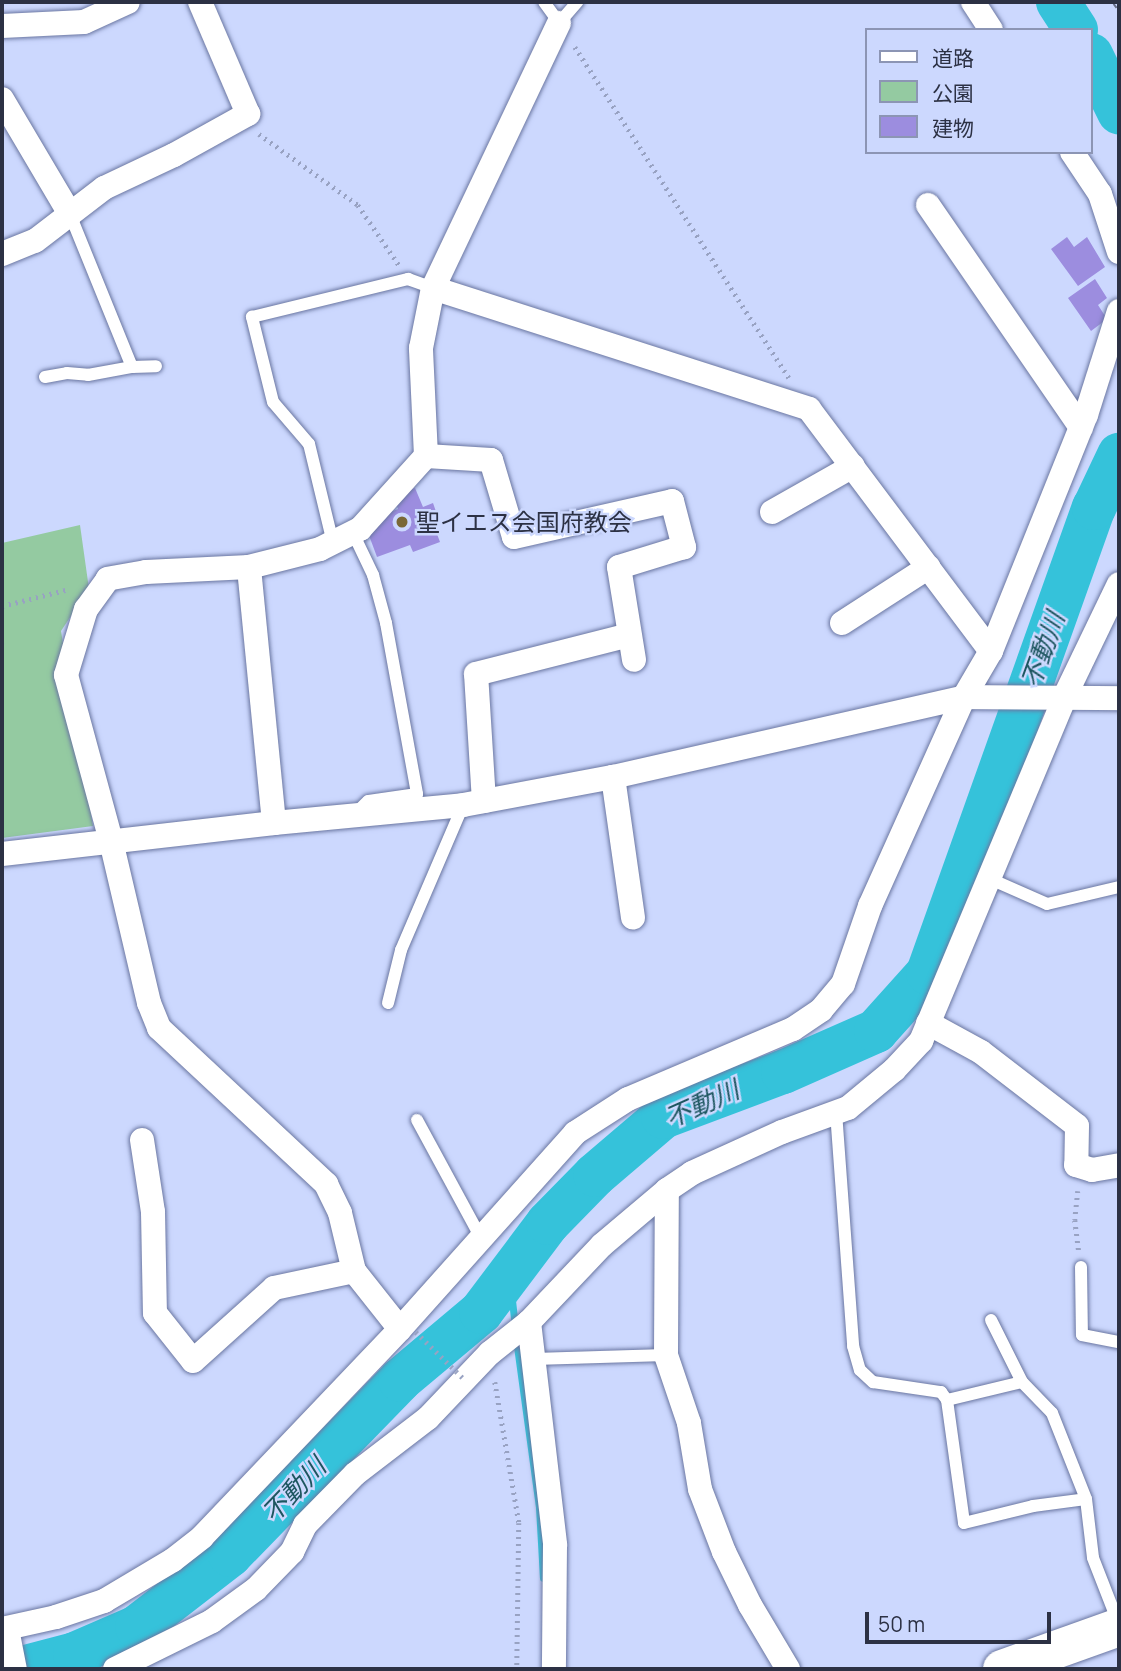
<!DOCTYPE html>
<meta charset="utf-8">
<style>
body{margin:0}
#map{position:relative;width:1121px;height:1671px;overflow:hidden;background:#ccd8fe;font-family:Manrope,"Noto Sans JP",sans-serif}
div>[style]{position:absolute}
.green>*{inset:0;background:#94caa1}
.stream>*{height:7px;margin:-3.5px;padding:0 3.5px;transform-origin:3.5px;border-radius:3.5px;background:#35c2da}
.river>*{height:44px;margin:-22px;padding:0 22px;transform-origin:22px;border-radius:22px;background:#35c2da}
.building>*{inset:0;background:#9c8ddf}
.path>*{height:4.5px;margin-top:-2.25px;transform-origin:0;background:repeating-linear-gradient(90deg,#98a2c2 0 2px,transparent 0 7px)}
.roads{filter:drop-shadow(0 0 2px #6a76a1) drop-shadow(0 0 2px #6a76a1)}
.lane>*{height:12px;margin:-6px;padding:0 6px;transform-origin:6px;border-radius:6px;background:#fff}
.street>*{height:24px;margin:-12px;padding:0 12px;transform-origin:12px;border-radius:12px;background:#fff}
.secondary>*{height:35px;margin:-17.5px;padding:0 17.5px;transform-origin:17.5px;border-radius:17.5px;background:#fff}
.primary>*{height:38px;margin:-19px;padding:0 19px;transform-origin:19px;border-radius:19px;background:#fff}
.rail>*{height:8px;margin-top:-4px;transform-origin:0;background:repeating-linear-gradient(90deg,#ccd8fe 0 16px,#656c86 0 32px);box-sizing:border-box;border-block:2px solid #656c86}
.path-bridge>*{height:4.5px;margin-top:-2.25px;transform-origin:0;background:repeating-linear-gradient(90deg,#98a2c2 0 2px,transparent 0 7px)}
.dots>*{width:19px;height:19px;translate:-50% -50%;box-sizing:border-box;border:4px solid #ccd8fe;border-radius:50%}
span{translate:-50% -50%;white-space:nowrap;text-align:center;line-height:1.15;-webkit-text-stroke:5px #ccd8fe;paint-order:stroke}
.poi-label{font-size:24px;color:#2c3144}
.left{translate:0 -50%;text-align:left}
.water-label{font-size:26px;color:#1d5660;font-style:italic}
.frame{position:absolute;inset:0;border:4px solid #2c3144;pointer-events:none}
.legend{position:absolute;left:865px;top:28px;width:228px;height:126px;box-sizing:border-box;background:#ccd8fe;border:2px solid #8c95b4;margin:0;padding:9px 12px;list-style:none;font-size:21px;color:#2c3144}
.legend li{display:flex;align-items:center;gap:14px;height:35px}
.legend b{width:35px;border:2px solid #8c95b4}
.scale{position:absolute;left:865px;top:1612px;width:186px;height:32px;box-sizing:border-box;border:4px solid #2c3144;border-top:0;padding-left:9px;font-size:21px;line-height:24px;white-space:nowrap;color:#2c3144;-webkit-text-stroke:5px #ccd8fe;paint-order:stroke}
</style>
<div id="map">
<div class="green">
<i style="clip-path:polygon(80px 525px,89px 589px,61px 631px,93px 826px,2px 838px,2px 543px)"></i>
</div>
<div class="stream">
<i style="left:509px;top:1273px;width:54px;rotate:83.7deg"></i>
<i style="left:516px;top:1339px;width:170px;rotate:82.2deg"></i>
<i style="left:539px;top:1507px;width:71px;rotate:86.8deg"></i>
</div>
<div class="river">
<i style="left:1058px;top:2px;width:33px;rotate:57deg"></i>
<i style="left:1091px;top:55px;width:64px;rotate:63.8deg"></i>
<i style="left:18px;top:1669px;width:59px;rotate:-14.7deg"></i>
<i style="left:75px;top:1654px;width:68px;rotate:-23.5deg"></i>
<i style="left:137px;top:1627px;width:118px;rotate:-37.7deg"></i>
<i style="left:230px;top:1555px;width:244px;rotate:-45.8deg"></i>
<i style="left:400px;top:1380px;width:106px;rotate:-40deg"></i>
<i style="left:481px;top:1312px;width:111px;rotate:-53deg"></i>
<i style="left:548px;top:1223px;width:67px;rotate:-45.6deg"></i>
<i style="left:595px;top:1175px;width:89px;rotate:-40.5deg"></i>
<i style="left:663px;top:1117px;width:128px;rotate:-20.6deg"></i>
<i style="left:783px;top:1072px;width:102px;rotate:-23.8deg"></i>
<i style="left:876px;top:1031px;width:78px;rotate:-48.1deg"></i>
<i style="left:928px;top:973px;width:494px;rotate:-70.4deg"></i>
<i style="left:1094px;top:508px;width:59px;rotate:-64.7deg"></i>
</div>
<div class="building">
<i style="clip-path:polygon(1067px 237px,1074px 247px,1087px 237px,1105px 267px,1078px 286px,1051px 249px)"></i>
<i style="clip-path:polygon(1095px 279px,1107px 298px,1098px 305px,1107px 319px,1091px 331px,1068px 298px)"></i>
<i style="clip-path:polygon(415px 488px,423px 507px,433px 503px,440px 523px,434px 526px,440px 542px,413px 552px,410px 545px,377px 557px,364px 522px,398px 509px,394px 497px)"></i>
</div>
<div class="path">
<i style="left:575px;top:47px;width:394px;rotate:57.1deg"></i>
<i style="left:259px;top:134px;width:122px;rotate:35.6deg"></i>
<i style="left:358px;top:205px;width:73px;rotate:55.7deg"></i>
<i style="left:2px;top:606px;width:69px;rotate:-14.2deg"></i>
<i style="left:2px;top:643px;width:1px;rotate:90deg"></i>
<i style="left:1078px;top:1191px;width:29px;rotate:96deg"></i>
<i style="left:1075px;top:1220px;width:32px;rotate:83deg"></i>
<i style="left:495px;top:1382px;width:143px;rotate:80.3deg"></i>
<i style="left:519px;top:1523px;width:146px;rotate:90.8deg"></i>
</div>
<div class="roads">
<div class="lane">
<i style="left:544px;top:2px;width:26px;rotate:54deg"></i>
<i style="left:559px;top:23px;width:28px;rotate:-49deg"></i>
<i style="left:132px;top:367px;width:24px;rotate:-2deg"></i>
<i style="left:45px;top:377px;width:22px;rotate:-10deg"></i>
<i style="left:67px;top:373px;width:21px;rotate:5deg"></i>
<i style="left:88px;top:375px;width:45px;rotate:-10.3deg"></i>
<i style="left:132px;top:367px;width:165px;rotate:-112.1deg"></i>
<i style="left:353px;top:533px;width:47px;rotate:64.5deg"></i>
<i style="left:373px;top:575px;width:50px;rotate:74.8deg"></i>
<i style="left:386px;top:623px;width:174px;rotate:79.7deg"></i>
<i style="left:417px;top:794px;width:49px;rotate:171.9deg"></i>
<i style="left:368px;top:801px;width:16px;rotate:135deg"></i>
<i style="left:333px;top:543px;width:102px;rotate:-103.6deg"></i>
<i style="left:309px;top:444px;width:55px;rotate:-130.6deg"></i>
<i style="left:273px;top:402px;width:88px;rotate:-103.9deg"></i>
<i style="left:252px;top:317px;width:161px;rotate:-13.7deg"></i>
<i style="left:408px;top:279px;width:27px;rotate:20deg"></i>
<i style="left:988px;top:878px;width:64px;rotate:23.8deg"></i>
<i style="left:1047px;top:904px;width:74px;rotate:-13.3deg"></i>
<i style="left:388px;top:1003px;width:55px;rotate:-76.2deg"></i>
<i style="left:401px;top:950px;width:158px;rotate:-66.8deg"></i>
<i style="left:836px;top:1112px;width:235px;rotate:85.8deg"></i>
<i style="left:853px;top:1346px;width:25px;rotate:74deg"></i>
<i style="left:860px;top:1370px;width:18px;rotate:43deg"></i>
<i style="left:873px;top:1382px;width:69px;rotate:8.4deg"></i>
<i style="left:941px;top:1392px;width:10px;rotate:53deg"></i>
<i style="left:417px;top:1120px;width:132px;rotate:61.5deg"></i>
<i style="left:1081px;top:1267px;width:68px;rotate:89.2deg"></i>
<i style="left:1082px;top:1335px;width:38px;rotate:11deg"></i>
<i style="left:991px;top:1320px;width:69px;rotate:63.4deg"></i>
<i style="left:1022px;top:1382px;width:43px;rotate:45.9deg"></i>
<i style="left:1052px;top:1413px;width:92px;rotate:68.4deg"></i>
<i style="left:1086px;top:1499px;width:59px;rotate:83.2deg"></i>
<i style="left:1093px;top:1558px;width:69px;rotate:68.7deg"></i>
<i style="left:534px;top:1359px;width:132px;rotate:-1.7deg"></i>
<i style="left:1022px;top:1382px;width:77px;rotate:166.5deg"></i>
<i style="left:947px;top:1400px;width:124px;rotate:82.1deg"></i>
<i style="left:964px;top:1523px;width:71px;rotate:-13.8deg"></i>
<i style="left:1033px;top:1506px;width:53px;rotate:-7.5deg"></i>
</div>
<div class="street">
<i style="left:973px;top:2px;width:33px;rotate:57deg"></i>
<i style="left:559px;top:23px;width:293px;rotate:115.4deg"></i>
<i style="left:433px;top:288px;width:395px;rotate:17.8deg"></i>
<i style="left:809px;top:409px;width:303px;rotate:53.1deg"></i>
<i style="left:2px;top:26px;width:82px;rotate:-2.8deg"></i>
<i style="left:84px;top:22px;width:48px;rotate:-24.4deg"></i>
<i style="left:2px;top:99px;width:134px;rotate:59.4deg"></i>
<i style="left:1072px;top:152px;width:50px;rotate:56.3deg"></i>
<i style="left:1100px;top:194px;width:61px;rotate:71.9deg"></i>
<i style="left:928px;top:205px;width:270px;rotate:55.5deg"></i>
<i style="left:2px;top:254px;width:35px;rotate:-22deg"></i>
<i style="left:35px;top:241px;width:87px;rotate:-37.5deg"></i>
<i style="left:104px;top:188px;width:77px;rotate:-25.2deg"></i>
<i style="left:174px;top:155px;width:85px;rotate:-29deg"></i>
<i style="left:248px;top:114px;width:122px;rotate:-113.2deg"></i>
<i style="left:426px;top:456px;width:65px;rotate:3.5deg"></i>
<i style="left:491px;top:460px;width:80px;rotate:73.4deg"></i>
<i style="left:514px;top:537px;width:162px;rotate:-12.8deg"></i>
<i style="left:672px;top:501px;width:48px;rotate:75.4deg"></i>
<i style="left:684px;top:547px;width:68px;rotate:162.9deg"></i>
<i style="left:619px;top:567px;width:94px;rotate:80.8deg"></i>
<i style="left:772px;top:512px;width:93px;rotate:-29.6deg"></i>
<i style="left:249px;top:567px;width:103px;rotate:177.2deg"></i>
<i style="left:146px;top:572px;width:39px;rotate:170deg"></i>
<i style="left:108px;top:579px;width:37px;rotate:126deg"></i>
<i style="left:86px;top:609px;width:69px;rotate:106.9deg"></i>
<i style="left:66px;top:675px;width:172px;rotate:74.8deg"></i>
<i style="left:111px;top:841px;width:166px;rotate:76.8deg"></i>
<i style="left:149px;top:1003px;width:27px;rotate:68deg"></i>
<i style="left:159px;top:1028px;width:229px;rotate:43deg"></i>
<i style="left:326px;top:1184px;width:32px;rotate:64deg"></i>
<i style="left:340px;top:1213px;width:60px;rotate:76.4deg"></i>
<i style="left:354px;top:1271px;width:74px;rotate:51.6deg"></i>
<i style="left:842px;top:623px;width:103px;rotate:-32.8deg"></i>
<i style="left:613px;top:777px;width:142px;rotate:81.9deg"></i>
<i style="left:484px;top:801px;width:127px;rotate:-93.6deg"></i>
<i style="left:476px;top:674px;width:158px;rotate:-14.3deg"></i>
<i style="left:274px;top:823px;width:257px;rotate:-95.6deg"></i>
<i style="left:249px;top:567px;width:73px;rotate:-14.2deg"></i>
<i style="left:320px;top:549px;width:45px;rotate:-26.6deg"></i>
<i style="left:360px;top:529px;width:98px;rotate:-47.9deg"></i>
<i style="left:426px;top:456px;width:108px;rotate:-92.7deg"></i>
<i style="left:421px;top:348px;width:61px;rotate:-78.7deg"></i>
<i style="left:2px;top:854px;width:274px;rotate:-6.5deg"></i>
<i style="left:274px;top:823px;width:190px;rotate:-5.4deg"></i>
<i style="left:463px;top:805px;width:153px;rotate:-10.6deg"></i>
<i style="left:613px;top:777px;width:360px;rotate:-12.8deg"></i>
<i style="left:964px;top:697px;width:155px;rotate:0.4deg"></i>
<i style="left:928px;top:1023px;width:60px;rotate:28.7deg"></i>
<i style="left:981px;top:1052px;width:121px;rotate:37.6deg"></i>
<i style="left:1077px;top:1126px;width:39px;rotate:91deg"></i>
<i style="left:1076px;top:1165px;width:17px;rotate:17deg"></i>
<i style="left:1092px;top:1170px;width:27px;rotate:-10deg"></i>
<i style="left:142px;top:1140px;width:73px;rotate:81.3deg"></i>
<i style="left:153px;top:1212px;width:101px;rotate:88.9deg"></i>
<i style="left:155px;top:1313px;width:61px;rotate:51.6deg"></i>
<i style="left:193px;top:1361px;width:109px;rotate:-42deg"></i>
<i style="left:274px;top:1288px;width:82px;rotate:-12deg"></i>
<i style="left:529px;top:1322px;width:106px;rotate:-46.5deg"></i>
<i style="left:602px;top:1245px;width:85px;rotate:-40.2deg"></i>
<i style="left:2px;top:1629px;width:55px;rotate:-12.5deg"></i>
<i style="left:56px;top:1617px;width:51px;rotate:-18.4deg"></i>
<i style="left:104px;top:1601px;width:80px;rotate:-30.7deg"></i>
<i style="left:173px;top:1560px;width:37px;rotate:-38deg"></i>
<i style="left:202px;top:1537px;width:287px;rotate:-46.4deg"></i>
<i style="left:400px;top:1329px;width:263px;rotate:-48.2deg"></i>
<i style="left:575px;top:1133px;width:63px;rotate:-32.7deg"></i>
<i style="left:628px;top:1099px;width:179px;rotate:-23deg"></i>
<i style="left:793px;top:1029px;width:34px;rotate:-34deg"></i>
<i style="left:821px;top:1010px;width:34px;rotate:-50deg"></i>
<i style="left:843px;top:984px;width:83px;rotate:-70.9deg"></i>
<i style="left:870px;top:906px;width:229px;rotate:-65.8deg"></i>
<i style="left:964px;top:697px;width:53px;rotate:-59.6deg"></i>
<i style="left:991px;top:651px;width:254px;rotate:-68.1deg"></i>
<i style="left:1086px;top:415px;width:109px;rotate:-72.4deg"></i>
<i style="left:115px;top:1669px;width:108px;rotate:-26.3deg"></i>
<i style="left:212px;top:1621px;width:54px;rotate:-36deg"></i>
<i style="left:256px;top:1589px;width:52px;rotate:-45.8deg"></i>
<i style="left:292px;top:1552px;width:30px;rotate:-64deg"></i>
<i style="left:305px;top:1525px;width:71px;rotate:-45.6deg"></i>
<i style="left:355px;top:1474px;width:92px;rotate:-37.5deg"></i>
<i style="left:428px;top:1418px;width:90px;rotate:-46.4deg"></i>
<i style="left:490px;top:1353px;width:50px;rotate:-38.5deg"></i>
<i style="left:529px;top:1322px;width:225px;rotate:83.3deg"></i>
<i style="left:555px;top:1545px;width:124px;rotate:90.5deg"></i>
<i style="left:788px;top:1669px;width:74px;rotate:-120.7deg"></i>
<i style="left:750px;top:1605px;width:59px;rotate:-116.1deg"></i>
<i style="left:724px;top:1552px;width:67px;rotate:-110.9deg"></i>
<i style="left:700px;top:1489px;width:67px;rotate:-99.5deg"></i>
<i style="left:689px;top:1423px;width:72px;rotate:-108.7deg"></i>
<i style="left:666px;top:1355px;width:165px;rotate:-89.7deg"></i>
<i style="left:667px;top:1190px;width:30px;rotate:-34deg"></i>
<i style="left:692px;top:1173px;width:99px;rotate:-24.5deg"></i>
<i style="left:782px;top:1132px;width:70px;rotate:-20deg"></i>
<i style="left:848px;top:1108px;width:60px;rotate:-39.6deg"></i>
<i style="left:894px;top:1070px;width:40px;rotate:-47deg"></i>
<i style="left:921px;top:1041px;width:374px;rotate:-67.3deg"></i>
<i style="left:1065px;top:696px;width:124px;rotate:-64.3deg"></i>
</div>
<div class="secondary">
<i style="left:2px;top:1634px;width:36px;rotate:79deg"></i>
</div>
<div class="primary">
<i style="left:1002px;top:1669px;width:124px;rotate:-19.7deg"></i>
</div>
</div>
<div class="rail">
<i style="left:1116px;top:2px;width:5px;rotate:53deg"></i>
</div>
<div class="path-bridge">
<i style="left:416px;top:1332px;width:67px;rotate:44.4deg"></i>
</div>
<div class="dots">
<i style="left:402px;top:522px;background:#796836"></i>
</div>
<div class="poi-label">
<span class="left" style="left:416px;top:522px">聖イエス会国府教会</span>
</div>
<div class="water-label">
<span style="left:1043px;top:650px;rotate:-70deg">不動川</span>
<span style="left:702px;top:1104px;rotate:-24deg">不動川</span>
<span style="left:294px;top:1490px;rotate:-46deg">不動川</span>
</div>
<div class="frame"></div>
<ul class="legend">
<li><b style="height:9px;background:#fff"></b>道路</li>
<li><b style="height:19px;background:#94caa1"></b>公園</li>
<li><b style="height:19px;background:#9c8ddf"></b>建物</li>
</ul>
<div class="scale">50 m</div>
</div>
